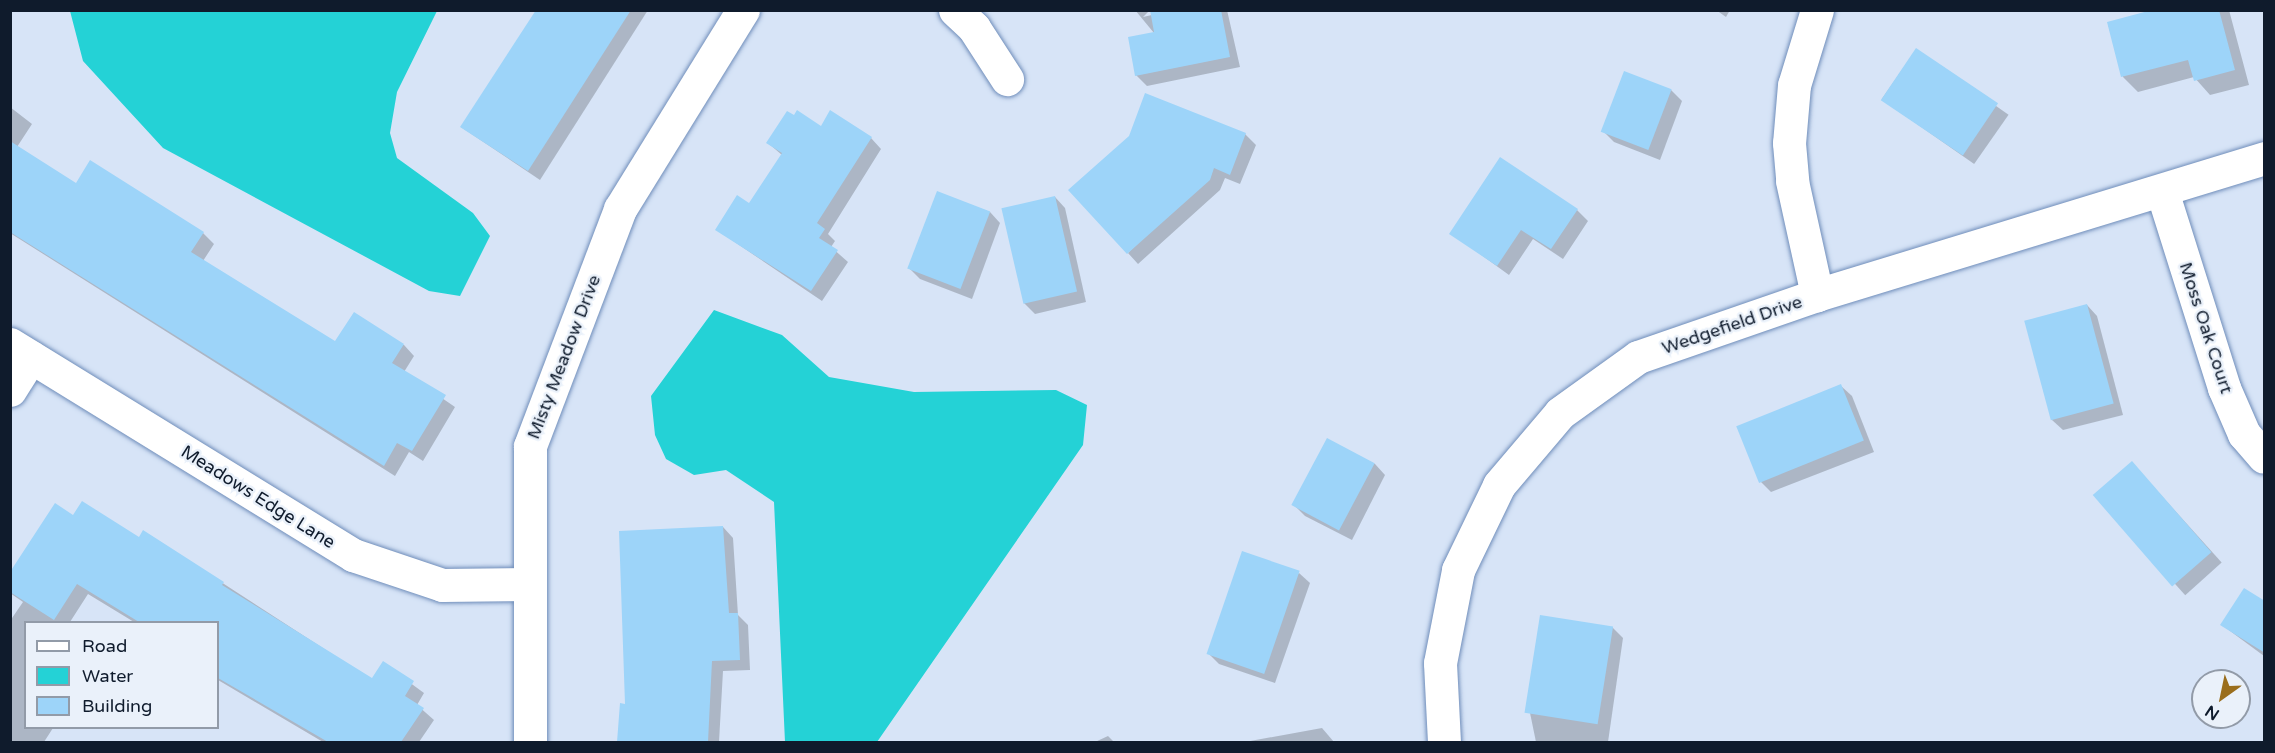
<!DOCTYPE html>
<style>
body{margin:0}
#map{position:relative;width:2275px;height:753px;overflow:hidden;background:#d7e4f7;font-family:"Varela Round",sans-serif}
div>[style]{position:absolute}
.water>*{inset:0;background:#24d2d6}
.shadow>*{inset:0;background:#0003;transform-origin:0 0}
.building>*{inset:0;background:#9dd4f9;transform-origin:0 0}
.roads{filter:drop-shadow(0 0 2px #6f8dba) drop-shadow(0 0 2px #6f8dba)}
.minor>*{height:33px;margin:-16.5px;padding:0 16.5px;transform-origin:16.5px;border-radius:16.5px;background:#fff}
span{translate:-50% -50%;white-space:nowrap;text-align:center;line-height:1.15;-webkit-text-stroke:5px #eaf1fa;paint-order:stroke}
.street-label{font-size:18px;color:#0f1b2c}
.frame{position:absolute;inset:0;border:12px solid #0f1b2c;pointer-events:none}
.legend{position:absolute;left:24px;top:621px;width:195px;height:108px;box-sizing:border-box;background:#eaf1fa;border:2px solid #929ba8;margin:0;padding:8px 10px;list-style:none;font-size:18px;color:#0f1b2c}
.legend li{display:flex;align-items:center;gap:12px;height:30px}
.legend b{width:30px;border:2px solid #929ba8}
.north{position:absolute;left:2191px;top:669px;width:60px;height:60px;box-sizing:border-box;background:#eaf1fa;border:2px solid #929ba8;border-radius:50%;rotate:213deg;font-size:16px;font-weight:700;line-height:24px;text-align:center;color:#0f1b2c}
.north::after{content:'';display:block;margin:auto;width:21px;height:27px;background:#9a6e1d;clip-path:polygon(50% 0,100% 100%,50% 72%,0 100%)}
</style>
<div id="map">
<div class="water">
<i style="clip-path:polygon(70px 11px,437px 11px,397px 92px,390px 133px,397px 158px,473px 213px,490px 236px,460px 296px,429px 291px,163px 148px,83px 61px)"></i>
<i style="clip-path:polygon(714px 310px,782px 335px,829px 377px,914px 392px,1056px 390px,1087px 405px,1083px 445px,877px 742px,785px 742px,774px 502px,726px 470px,694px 475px,666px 459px,655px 435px,651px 396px)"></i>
</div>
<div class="shadow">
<i style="clip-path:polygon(537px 10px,648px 10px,540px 180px,461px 127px)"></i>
<i style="clip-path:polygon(1135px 10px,1150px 10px,1143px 17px,1174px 10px,1227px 10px,1240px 67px,1147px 86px,1136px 75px,1154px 33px)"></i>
<i style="clip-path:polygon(1716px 10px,1730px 10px,1726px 17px)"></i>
<i style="clip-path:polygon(2158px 10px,2229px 10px,2249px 85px,2210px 95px,2194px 77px,2138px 92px,2123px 77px,2108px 24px)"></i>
<i style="left:1916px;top:50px;width:113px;height:60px;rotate:35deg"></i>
<i style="clip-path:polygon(1671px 90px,1682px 101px,1660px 160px,1614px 142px,1603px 131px)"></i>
<i style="clip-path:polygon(10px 107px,32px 124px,17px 147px,76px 185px,203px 233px,214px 244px,203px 261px,335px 343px,404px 345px,414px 356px,404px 372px,455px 407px,423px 461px,409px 452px,395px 476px,10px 233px)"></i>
<i style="clip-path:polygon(821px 128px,871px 138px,881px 149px,828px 234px,835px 241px,831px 247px,848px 262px,822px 301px,717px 230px,750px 205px,782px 155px,768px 143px)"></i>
<i style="clip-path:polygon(1245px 134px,1256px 145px,1240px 184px,1225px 178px,1220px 190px,1138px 264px,1128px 253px)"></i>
<i style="clip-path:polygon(938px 193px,990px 212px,1000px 223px,972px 299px,920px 279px,909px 268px)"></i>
<i style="clip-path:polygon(1055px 197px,1065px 208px,1086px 302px,1035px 314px,1024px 303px)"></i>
<i style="clip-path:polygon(1577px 210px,1588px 221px,1563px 259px,1533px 239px,1509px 275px,1451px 233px)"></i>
<i style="clip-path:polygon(2087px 305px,2097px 316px,2123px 415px,2063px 430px,2052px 420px)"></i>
<i style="clip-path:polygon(1841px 386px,1852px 396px,1874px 452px,1771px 492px,1760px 481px)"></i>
<i style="clip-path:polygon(1327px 440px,1375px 464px,1385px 475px,1352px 540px,1305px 516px,1294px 505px)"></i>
<i style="left:2132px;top:463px;width:134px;height:49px;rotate:48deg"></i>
<i style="clip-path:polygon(73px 517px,139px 539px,144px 532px,372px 680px,383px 663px,424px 693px,417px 705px,434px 720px,419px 742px,323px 742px,218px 680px,218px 622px,134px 622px,88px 594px,70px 622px,26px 622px,26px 728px,53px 728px,44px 742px,10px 742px,10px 621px,23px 602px,10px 593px,10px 575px)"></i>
<i style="clip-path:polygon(723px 527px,733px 538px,738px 615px,748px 625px,750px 670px,723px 671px,719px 742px,619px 742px,621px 705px,626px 705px)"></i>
<i style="clip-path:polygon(1299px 573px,1310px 583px,1275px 683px,1219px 664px,1208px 653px)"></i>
<i style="clip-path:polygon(2264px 603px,2264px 656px,2222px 625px)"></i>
<i style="clip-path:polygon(1612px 627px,1623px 638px,1608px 742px,1536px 742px,1529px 708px)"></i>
<i style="clip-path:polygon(1322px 728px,1334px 742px,1250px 742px,1250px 741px)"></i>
<i style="clip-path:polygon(1108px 736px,1114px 742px,1095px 742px)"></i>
</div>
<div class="building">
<i style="clip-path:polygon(536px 10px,631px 10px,528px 171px,460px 127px)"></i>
<i style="clip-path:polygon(1150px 10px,1221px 10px,1230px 57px,1135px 76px,1128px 37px,1154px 32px)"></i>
<i style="clip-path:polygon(2152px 10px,2219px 10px,2235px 70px,2194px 81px,2188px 60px,2121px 77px,2107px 22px)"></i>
<i style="left:1916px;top:48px;width:99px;height:63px;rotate:34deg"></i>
<i style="left:1624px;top:71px;width:51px;height:65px;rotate:21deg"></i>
<i style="clip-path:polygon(1145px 93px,1246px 133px,1230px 175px,1214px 168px,1210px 180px,1127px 254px,1068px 190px,1129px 136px)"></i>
<i style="clip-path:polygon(797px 110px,821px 126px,830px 110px,872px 137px,817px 223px,825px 229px,819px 238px,838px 250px,811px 291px,715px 230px,737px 195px,749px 203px,782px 153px,766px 143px,787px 111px,794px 115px)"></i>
<i style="clip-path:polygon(10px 141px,76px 183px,90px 160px,204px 232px,191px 252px,335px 341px,354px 312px,404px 344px,392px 363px,446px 395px,412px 451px,397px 443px,384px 466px,10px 232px)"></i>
<i style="clip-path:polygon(1500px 157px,1578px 209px,1551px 249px,1521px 230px,1497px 266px,1449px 234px)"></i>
<i style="left:937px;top:191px;width:57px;height:83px;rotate:21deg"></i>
<i style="left:1055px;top:196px;width:98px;height:55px;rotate:77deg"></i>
<i style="left:2087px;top:304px;width:103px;height:65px;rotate:75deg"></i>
<i style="left:1841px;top:384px;width:61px;height:113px;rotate:68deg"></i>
<i style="left:1327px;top:438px;width:54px;height:76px;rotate:28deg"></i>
<i style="left:2132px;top:461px;width:121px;height:52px;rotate:49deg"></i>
<i style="clip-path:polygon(82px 501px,139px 537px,143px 530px,224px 582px,222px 585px,372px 678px,383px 661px,414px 681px,405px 696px,424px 708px,401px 742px,328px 742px,218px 678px,218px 622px,139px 622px,77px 584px,54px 620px,10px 592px,10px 572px,55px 503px,73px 515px)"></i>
<i style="clip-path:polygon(723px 526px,729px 613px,738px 613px,740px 660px,712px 661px,708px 742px,617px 742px,620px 703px,625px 704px,619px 531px)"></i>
<i style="left:1242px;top:551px;width:61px;height:109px;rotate:19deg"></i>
<i style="clip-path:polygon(2244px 588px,2265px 601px,2265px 653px,2220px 625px)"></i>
<i style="left:1540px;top:615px;width:74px;height:99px;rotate:9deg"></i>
</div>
<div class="roads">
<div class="minor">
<i style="left:955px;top:10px;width:26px;rotate:43deg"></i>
<i style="left:974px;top:28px;width:61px;rotate:57.1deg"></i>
<i style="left:1817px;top:10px;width:78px;rotate:107deg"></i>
<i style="left:1794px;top:85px;width:58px;rotate:94.9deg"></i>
<i style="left:1789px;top:143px;width:38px;rotate:85deg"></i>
<i style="left:1792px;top:181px;width:117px;rotate:77.6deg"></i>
<i style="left:2162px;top:191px;width:207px;rotate:72.5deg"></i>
<i style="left:2224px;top:388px;width:50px;rotate:66.5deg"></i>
<i style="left:2244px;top:434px;width:30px;rotate:49deg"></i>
<i style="left:10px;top:344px;width:403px;rotate:31.6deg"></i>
<i style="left:353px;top:555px;width:94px;rotate:18.6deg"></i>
<i style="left:442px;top:585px;width:86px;rotate:-0.7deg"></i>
<i style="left:10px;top:390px;width:39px;rotate:-58deg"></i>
<i style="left:530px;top:742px;width:296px;rotate:-90deg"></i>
<i style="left:530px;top:446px;width:254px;rotate:-69.2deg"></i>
<i style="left:620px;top:209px;width:234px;rotate:-58.3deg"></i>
<i style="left:1444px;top:742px;width:79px;rotate:-92.9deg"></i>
<i style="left:1440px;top:663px;width:95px;rotate:-79deg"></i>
<i style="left:1458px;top:570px;width:94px;rotate:-64.2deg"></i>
<i style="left:1499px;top:485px;width:94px;rotate:-49.7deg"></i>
<i style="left:1560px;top:413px;width:96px;rotate:-35.7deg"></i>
<i style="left:1638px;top:357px;width:189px;rotate:-19.1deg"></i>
<i style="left:1817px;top:295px;width:468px;rotate:-17deg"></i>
</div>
</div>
<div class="street-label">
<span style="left:1732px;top:325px;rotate:-19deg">Wedgefield Drive</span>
<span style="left:2206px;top:328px;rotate:72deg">Moss Oak Court</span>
<span style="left:564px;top:357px;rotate:-69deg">Misty Meadow Drive</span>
<span style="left:258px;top:497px;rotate:32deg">Meadows Edge Lane</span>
</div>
<div class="frame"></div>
<ul class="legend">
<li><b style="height:8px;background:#fff"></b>Road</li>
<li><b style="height:16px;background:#24d2d6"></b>Water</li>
<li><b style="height:16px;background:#9dd4f9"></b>Building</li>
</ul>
<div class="north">N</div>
</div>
